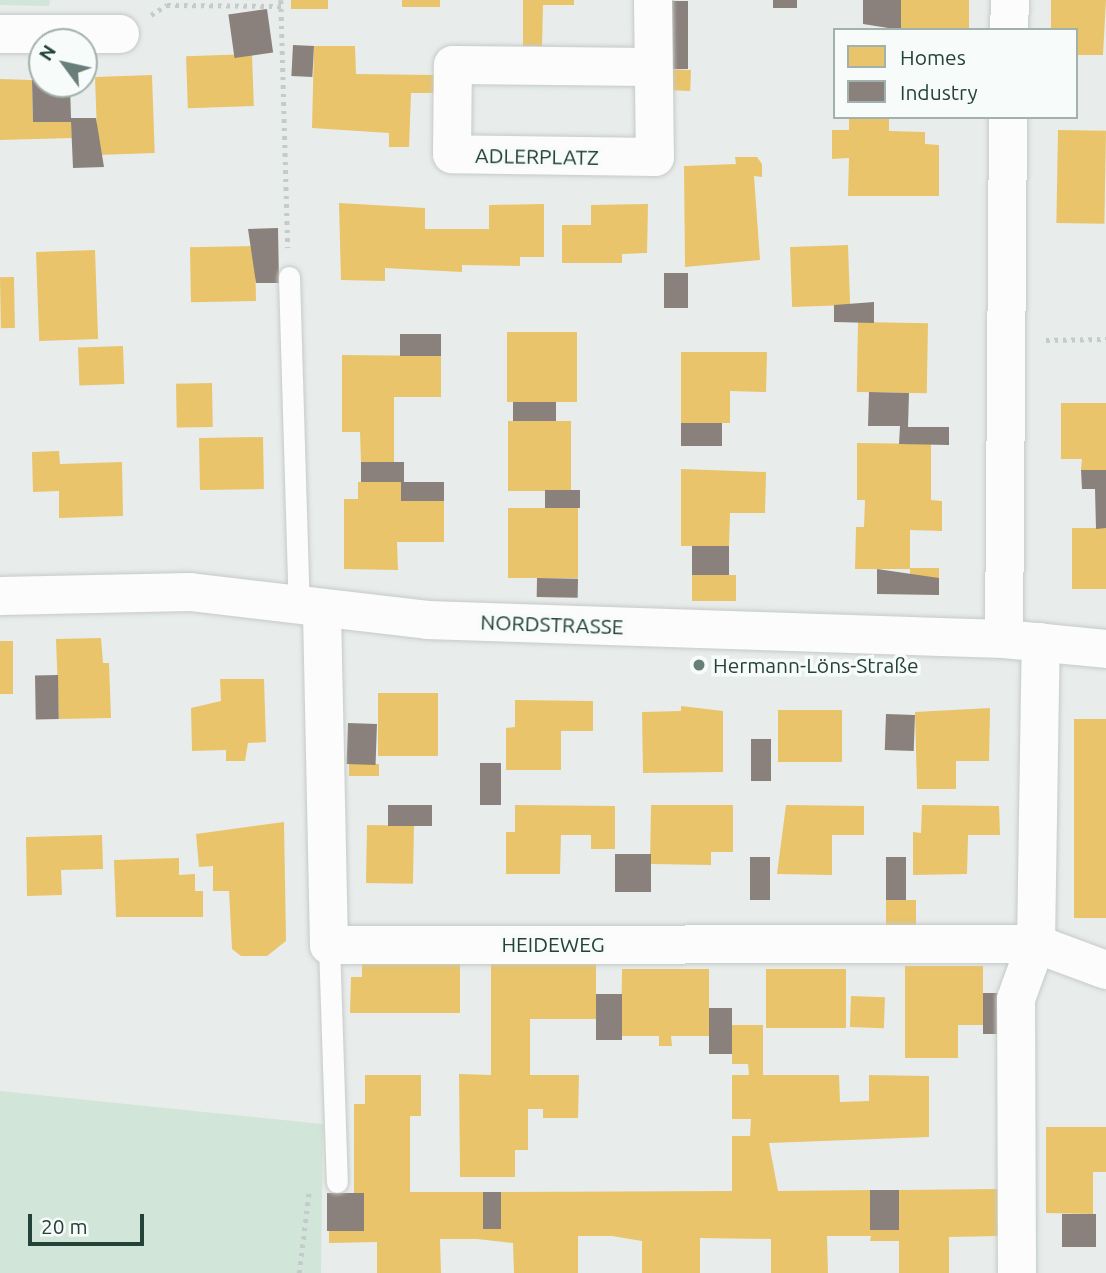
<!DOCTYPE html>
<meta charset="utf-8">
<style>
body{margin:0}
#map{position:relative;width:1106px;height:1273px;overflow:hidden;background:#e8edeb;font-family:Ubuntu,sans-serif}
div>[style]{position:absolute}
.green>*{inset:0;background:#d1e6d8}
.homes>*{inset:0;background:#e9c46a;transform-origin:0 0}
.industry>*{inset:0;background:#8a817c;transform-origin:0 0}
.path>*{height:4.5px;margin-top:-2.25px;transform-origin:0;background:repeating-linear-gradient(90deg,#c3ccca 0 3.5px,transparent 0 8.5px)}
.roads{filter:drop-shadow(0 0 2px #c5cac8) drop-shadow(0 0 2px #c5cac8)}
.service>*{height:21px;margin:-10.5px;padding:0 10.5px;transform-origin:10.5px;border-radius:10.5px;background:#fcfcfc}
.minor>*{height:38px;margin:-19px;padding:0 19px;transform-origin:19px;border-radius:19px;background:#fcfcfc}
.dots>*{width:19px;height:19px;translate:-50% -50%;box-sizing:border-box;border:4px solid #f7fbf9;border-radius:50%}
span{translate:-50% -50%;white-space:nowrap;text-align:center;line-height:1.15;-webkit-text-stroke:7px #f7fbf9;paint-order:stroke}
.street-label{font-size:21px;color:#24423a}
.poi-label{font-size:21px;color:#24423a}
.left{translate:0 -50%;text-align:left}
.legend{position:absolute;left:833px;top:28px;width:245px;height:91px;box-sizing:border-box;background:#f7fbf9;border:2px solid #a3b1ad;margin:0;padding:9px 12px;list-style:none;font-size:21px;color:#24423a}
.legend li{display:flex;align-items:center;gap:14px;height:35px}
.legend b{width:35px;border:2px solid #a3b1ad}
.north{position:absolute;left:28px;top:28px;width:70px;height:70px;box-sizing:border-box;background:#f7fbf9;border:2px solid #a3b1ad;border-radius:50%;rotate:303deg;font-size:19px;font-weight:700;line-height:28px;text-align:center;color:#24423a}
.north::after{content:'';display:block;margin:auto;width:24px;height:32px;background:#697e78;clip-path:polygon(50% 0,100% 100%,50% 72%,0 100%)}
.scale{position:absolute;left:28px;top:1214px;width:116px;height:32px;box-sizing:border-box;border:4px solid #24423a;border-top:0;padding-left:9px;font-size:21px;line-height:24px;white-space:nowrap;color:#24423a;-webkit-text-stroke:5px #f7fbf9;paint-order:stroke}
</style>
<div id="map">
<div class="green">
<i style="clip-path:polygon(0 0,50px 0,49px 6px,0 5px)"></i>
<i style="clip-path:polygon(0 1091px,323px 1124px,321px 1273px,0 1273px)"></i>
</div>
<div class="homes">
<i style="left:291px;top:0;width:37px;height:9px"></i>
<i style="left:402px;top:0;width:38px;height:7px"></i>
<i style="clip-path:polygon(523px 0,574px 0,574px 5px,543px 5px,542px 46px,523px 46px)"></i>
<i style="left:901px;top:0;width:68px;height:30px"></i>
<i style="clip-path:polygon(1051px 0,1106px 0,1103px 55px,1076px 55px,1076px 30px,1051px 30px)"></i>
<i style="clip-path:polygon(314px 46px,355px 46px,356px 74px,434px 75px,434px 93px,411px 93px,409px 147px,389px 147px,389px 133px,312px 128px)"></i>
<i style="left:252px;top:54px;width:52px;height:66px;rotate:88deg"></i>
<i style="left:665px;top:69px;width:26px;height:21px;rotate:2deg"></i>
<i style="left:152px;top:75px;width:78px;height:57px;rotate:88deg"></i>
<i style="clip-path:polygon(0 79px,32px 80px,33px 122px,71px 122px,72px 138px,0 140px)"></i>
<i style="clip-path:polygon(849px 117px,889px 117px,889px 131px,925px 132px,925px 144px,939px 145px,939px 196px,848px 196px,849px 158px,832px 159px,832px 130px,849px 130px)"></i>
<i style="left:1058px;top:130px;width:48px;height:93px;rotate:1deg"></i>
<i style="clip-path:polygon(735px 157px,757px 157px,762px 164px,762px 177px,754px 176px,760px 260px,685px 267px,684px 166px,736px 164px)"></i>
<i style="clip-path:polygon(339px 203px,425px 208px,425px 229px,489px 229px,489px 205px,544px 204px,544px 257px,520px 257px,520px 266px,462px 265px,462px 272px,385px 268px,385px 281px,341px 280px)"></i>
<i style="clip-path:polygon(648px 204px,647px 253px,622px 254px,622px 263px,562px 263px,562px 225px,591px 225px,591px 205px)"></i>
<i style="left:848px;top:245px;width:60px;height:58px;rotate:88deg"></i>
<i style="left:255px;top:246px;width:55px;height:65px;rotate:89deg"></i>
<i style="left:95px;top:250px;width:89px;height:59px;rotate:88deg"></i>
<i style="left:14px;top:277px;width:51px;height:14px;rotate:89deg"></i>
<i style="left:858px;top:322px;width:70px;height:70px;rotate:1deg"></i>
<i style="left:507px;top:332px;width:70px;height:70px"></i>
<i style="left:123px;top:346px;width:38px;height:45px;rotate:88deg"></i>
<i style="clip-path:polygon(681px 352px,767px 352px,766px 392px,730px 391px,730px 423px,681px 423px)"></i>
<i style="clip-path:polygon(342px 355px,441px 356px,441px 397px,394px 397px,394px 462px,361px 462px,360px 432px,342px 432px)"></i>
<i style="left:212px;top:383px;width:44px;height:36px;rotate:89deg"></i>
<i style="clip-path:polygon(1061px 403px,1106px 403px,1106px 470px,1081px 470px,1082px 459px,1061px 459px)"></i>
<i style="left:508px;top:421px;width:63px;height:70px"></i>
<i style="left:263px;top:437px;width:52px;height:64px;rotate:89deg"></i>
<i style="clip-path:polygon(857px 443px,931px 444px,931px 500px,942px 501px,942px 531px,910px 530px,910px 568px,939px 568px,939px 578px,910px 578px,910px 569px,855px 569px,856px 527px,864px 527px,865px 500px,857px 500px)"></i>
<i style="clip-path:polygon(59px 451px,60px 464px,122px 462px,123px 516px,59px 518px,59px 491px,33px 492px,32px 452px)"></i>
<i style="clip-path:polygon(681px 469px,766px 472px,765px 513px,730px 513px,729px 546px,681px 546px)"></i>
<i style="clip-path:polygon(358px 482px,401px 482px,401px 501px,444px 501px,444px 542px,397px 542px,398px 570px,344px 569px,344px 499px,358px 499px)"></i>
<i style="left:508px;top:508px;width:70px;height:70px"></i>
<i style="left:1106px;top:528px;width:61px;height:34px;rotate:90deg"></i>
<i style="left:692px;top:575px;width:44px;height:26px"></i>
<i style="clip-path:polygon(101px 638px,103px 663px,109px 663px,111px 718px,59px 719px,56px 639px)"></i>
<i style="left:0;top:641px;width:13px;height:53px"></i>
<i style="clip-path:polygon(220px 679px,264px 679px,266px 742px,248px 743px,245px 761px,226px 761px,226px 750px,192px 751px,191px 708px,221px 701px)"></i>
<i style="left:378px;top:693px;width:60px;height:63px"></i>
<i style="clip-path:polygon(515px 700px,593px 701px,593px 731px,561px 731px,561px 770px,506px 770px,506px 728px,515px 727px)"></i>
<i style="clip-path:polygon(681px 706px,723px 711px,723px 772px,643px 773px,642px 712px,681px 711px)"></i>
<i style="clip-path:polygon(990px 708px,989px 761px,956px 761px,956px 789px,917px 789px,915px 712px)"></i>
<i style="left:842px;top:710px;width:52px;height:64px;rotate:90deg"></i>
<i style="left:1074px;top:719px;width:32px;height:199px"></i>
<i style="left:349px;top:764px;width:30px;height:12px"></i>
<i style="clip-path:polygon(515px 805px,615px 806px,615px 849px,591px 849px,591px 835px,561px 835px,560px 874px,506px 874px,506px 832px,515px 832px)"></i>
<i style="clip-path:polygon(651px 805px,733px 805px,733px 852px,711px 852px,711px 865px,650px 864px)"></i>
<i style="clip-path:polygon(786px 805px,864px 806px,864px 835px,832px 835px,832px 875px,777px 874px)"></i>
<i style="clip-path:polygon(922px 805px,999px 806px,1000px 835px,968px 835px,967px 874px,913px 875px,913px 832px,921px 833px)"></i>
<i style="clip-path:polygon(284px 822px,286px 941px,267px 956px,241px 956px,232px 949px,229px 891px,213px 891px,213px 866px,199px 867px,196px 834px)"></i>
<i style="left:367px;top:825px;width:47px;height:58px;rotate:1deg"></i>
<i style="clip-path:polygon(102px 835px,103px 869px,61px 870px,62px 895px,27px 896px,26px 837px)"></i>
<i style="clip-path:polygon(179px 858px,179px 875px,195px 874px,195px 891px,203px 891px,203px 917px,116px 917px,114px 860px)"></i>
<i style="left:886px;top:900px;width:30px;height:29px"></i>
<i style="clip-path:polygon(491px 962px,596px 963px,596px 1019px,530px 1019px,530px 1075px,579px 1075px,578px 1118px,543px 1118px,543px 1109px,528px 1109px,528px 1150px,515px 1150px,515px 1177px,460px 1177px,459px 1074px,491px 1075px)"></i>
<i style="clip-path:polygon(362px 963px,460px 963px,460px 1013px,350px 1013px,351px 977px,362px 977px)"></i>
<i style="clip-path:polygon(905px 966px,983px 966px,983px 1025px,958px 1025px,958px 1058px,905px 1058px)"></i>
<i style="clip-path:polygon(622px 969px,709px 969px,709px 1036px,671px 1036px,672px 1046px,659px 1046px,659px 1036px,621px 1036px)"></i>
<i style="left:766px;top:969px;width:80px;height:59px"></i>
<i style="left:851px;top:996px;width:34px;height:31px;rotate:2deg"></i>
<i style="clip-path:polygon(732px 1025px,763px 1025px,763px 1075px,839px 1075px,840px 1102px,869px 1101px,869px 1075px,929px 1076px,929px 1137px,769px 1143px,778px 1191px,870px 1190px,870px 1230px,899px 1229px,899px 1190px,999px 1189px,1000px 1236px,949px 1237px,949px 1273px,899px 1273px,899px 1241px,870px 1241px,871px 1236px,827px 1236px,828px 1273px,771px 1273px,771px 1239px,700px 1238px,700px 1273px,642px 1273px,642px 1241px,612px 1236px,578px 1236px,578px 1273px,514px 1273px,513px 1243px,477px 1239px,440px 1239px,441px 1273px,377px 1273px,377px 1242px,329px 1243px,329px 1231px,364px 1230px,364px 1193px,354px 1193px,354px 1104px,365px 1104px,365px 1075px,421px 1075px,421px 1116px,410px 1116px,410px 1192px,483px 1192px,483px 1229px,501px 1229px,501px 1192px,732px 1191px,732px 1136px,750px 1136px,751px 1119px,732px 1119px,732px 1075px,749px 1075px,748px 1064px,732px 1064px)"></i>
<i style="clip-path:polygon(1046px 1127px,1106px 1127px,1106px 1172px,1093px 1172px,1093px 1214px,1046px 1213px)"></i>
</div>
<div class="industry">
<i style="left:773px;top:0;width:24px;height:8px"></i>
<i style="clip-path:polygon(863px 0,901px 0,901px 30px,863px 24px)"></i>
<i style="left:664px;top:1px;width:24px;height:68px"></i>
<i style="left:267px;top:9px;width:44px;height:39px;rotate:82deg"></i>
<i style="left:293px;top:45px;width:21px;height:31px;rotate:3deg"></i>
<i style="clip-path:polygon(32px 80px,70px 84px,71px 118px,96px 118px,104px 167px,73px 168px,71px 122px,33px 122px)"></i>
<i style="clip-path:polygon(278px 228px,279px 283px,256px 283px,248px 229px)"></i>
<i style="left:664px;top:273px;width:24px;height:35px"></i>
<i style="clip-path:polygon(874px 302px,874px 323px,834px 322px,834px 305px)"></i>
<i style="left:441px;top:334px;width:22px;height:41px;rotate:90deg"></i>
<i style="clip-path:polygon(869px 392px,909px 393px,908px 427px,949px 427px,949px 445px,899px 444px,900px 426px,868px 426px)"></i>
<i style="left:513px;top:402px;width:43px;height:19px"></i>
<i style="left:681px;top:423px;width:41px;height:23px"></i>
<i style="clip-path:polygon(361px 462px,404px 462px,404px 482px,444px 482px,444px 501px,401px 501px,401px 482px,361px 482px)"></i>
<i style="clip-path:polygon(1081px 470px,1106px 470px,1106px 528px,1096px 529px,1095px 489px,1082px 489px)"></i>
<i style="left:580px;top:490px;width:18px;height:35px;rotate:90deg"></i>
<i style="left:692px;top:546px;width:37px;height:29px"></i>
<i style="clip-path:polygon(877px 569px,939px 578px,939px 595px,877px 594px)"></i>
<i style="left:537px;top:578px;width:41px;height:19px;rotate:1deg"></i>
<i style="left:58px;top:675px;width:44px;height:23px;rotate:89deg"></i>
<i style="left:886px;top:714px;width:29px;height:36px;rotate:2deg"></i>
<i style="left:348px;top:723px;width:29px;height:41px;rotate:2deg"></i>
<i style="left:771px;top:739px;width:42px;height:20px;rotate:90deg"></i>
<i style="left:480px;top:763px;width:21px;height:42px"></i>
<i style="left:388px;top:805px;width:44px;height:21px"></i>
<i style="left:615px;top:854px;width:36px;height:38px"></i>
<i style="left:750px;top:857px;width:20px;height:43px"></i>
<i style="left:886px;top:857px;width:20px;height:43px"></i>
<i style="left:983px;top:993px;width:21px;height:41px"></i>
<i style="left:596px;top:994px;width:26px;height:46px"></i>
<i style="left:709px;top:1008px;width:23px;height:46px"></i>
<i style="left:870px;top:1190px;width:29px;height:40px"></i>
<i style="left:483px;top:1192px;width:18px;height:37px"></i>
<i style="left:327px;top:1193px;width:37px;height:38px"></i>
<i style="left:1062px;top:1214px;width:34px;height:33px"></i>
</div>
<div class="path">
<i style="left:281px;top:0;width:248px;rotate:88.4deg"></i>
<i style="left:151px;top:15px;width:19px;rotate:-32deg"></i>
<i style="left:167px;top:5px;width:114px;rotate:0.5deg"></i>
<i style="left:1046px;top:340px;width:60px;rotate:-1deg"></i>
<i style="left:299px;top:1273px;width:83px;rotate:-83deg"></i>
</div>
<div class="roads">
<div class="service">
<i style="left:289px;top:277px;width:331px;rotate:88.3deg"></i>
<i style="left:329px;top:945px;width:237px;rotate:88.1deg"></i>
</div>
<div class="minor">
<i style="left:653px;top:0;width:157px;rotate:89.3deg"></i>
<i style="left:655px;top:157px;width:203px;rotate:-179.2deg"></i>
<i style="left:452px;top:154px;width:89px;rotate:-89.4deg"></i>
<i style="left:453px;top:65px;width:200px;rotate:0.6deg"></i>
<i style="left:1009px;top:30px;width:30px;rotate:-88deg"></i>
<i style="left:0;top:34px;width:120px"></i>
<i style="left:0;top:596px;width:190px;rotate:-1.2deg"></i>
<i style="left:190px;top:592px;width:239px;rotate:6.7deg"></i>
<i style="left:427px;top:620px;width:577px;rotate:1.89deg"></i>
<i style="left:1004px;top:639px;width:102px;rotate:5.6deg"></i>
<i style="left:322px;top:611px;width:334px;rotate:88.8deg"></i>
<i style="left:329px;top:945px;width:707px;rotate:-0.08deg"></i>
<i style="left:1036px;top:944px;width:75px;rotate:20.4deg"></i>
<i style="left:1004px;top:639px;width:522px;rotate:-89.56deg"></i>
<i style="left:1017px;top:1273px;width:274px;rotate:-90.2deg"></i>
<i style="left:1016px;top:999px;width:59px;rotate:-70deg"></i>
<i style="left:1036px;top:944px;width:302px;rotate:-89.1deg"></i>
</div>
</div>
<div class="dots">
<i style="left:699px;top:665px;background:#697e78"></i>
</div>
<div class="street-label">
<span style="left:537px;top:156px;rotate:1deg">ADLERPLATZ</span>
<span style="left:552px;top:624px;rotate:2deg">NORDSTRASSE</span>
<span style="left:553px;top:944px">HEIDEWEG</span>
</div>
<div class="poi-label">
<span class="left" style="left:713px;top:665px">Hermann-Löns-Straße</span>
</div>
<ul class="legend">
<li><b style="height:19px;background:#e9c46a"></b>Homes</li>
<li><b style="height:19px;background:#8a817c"></b>Industry</li>
</ul>
<div class="north">N</div>
<div class="scale">20 m</div>
</div>
